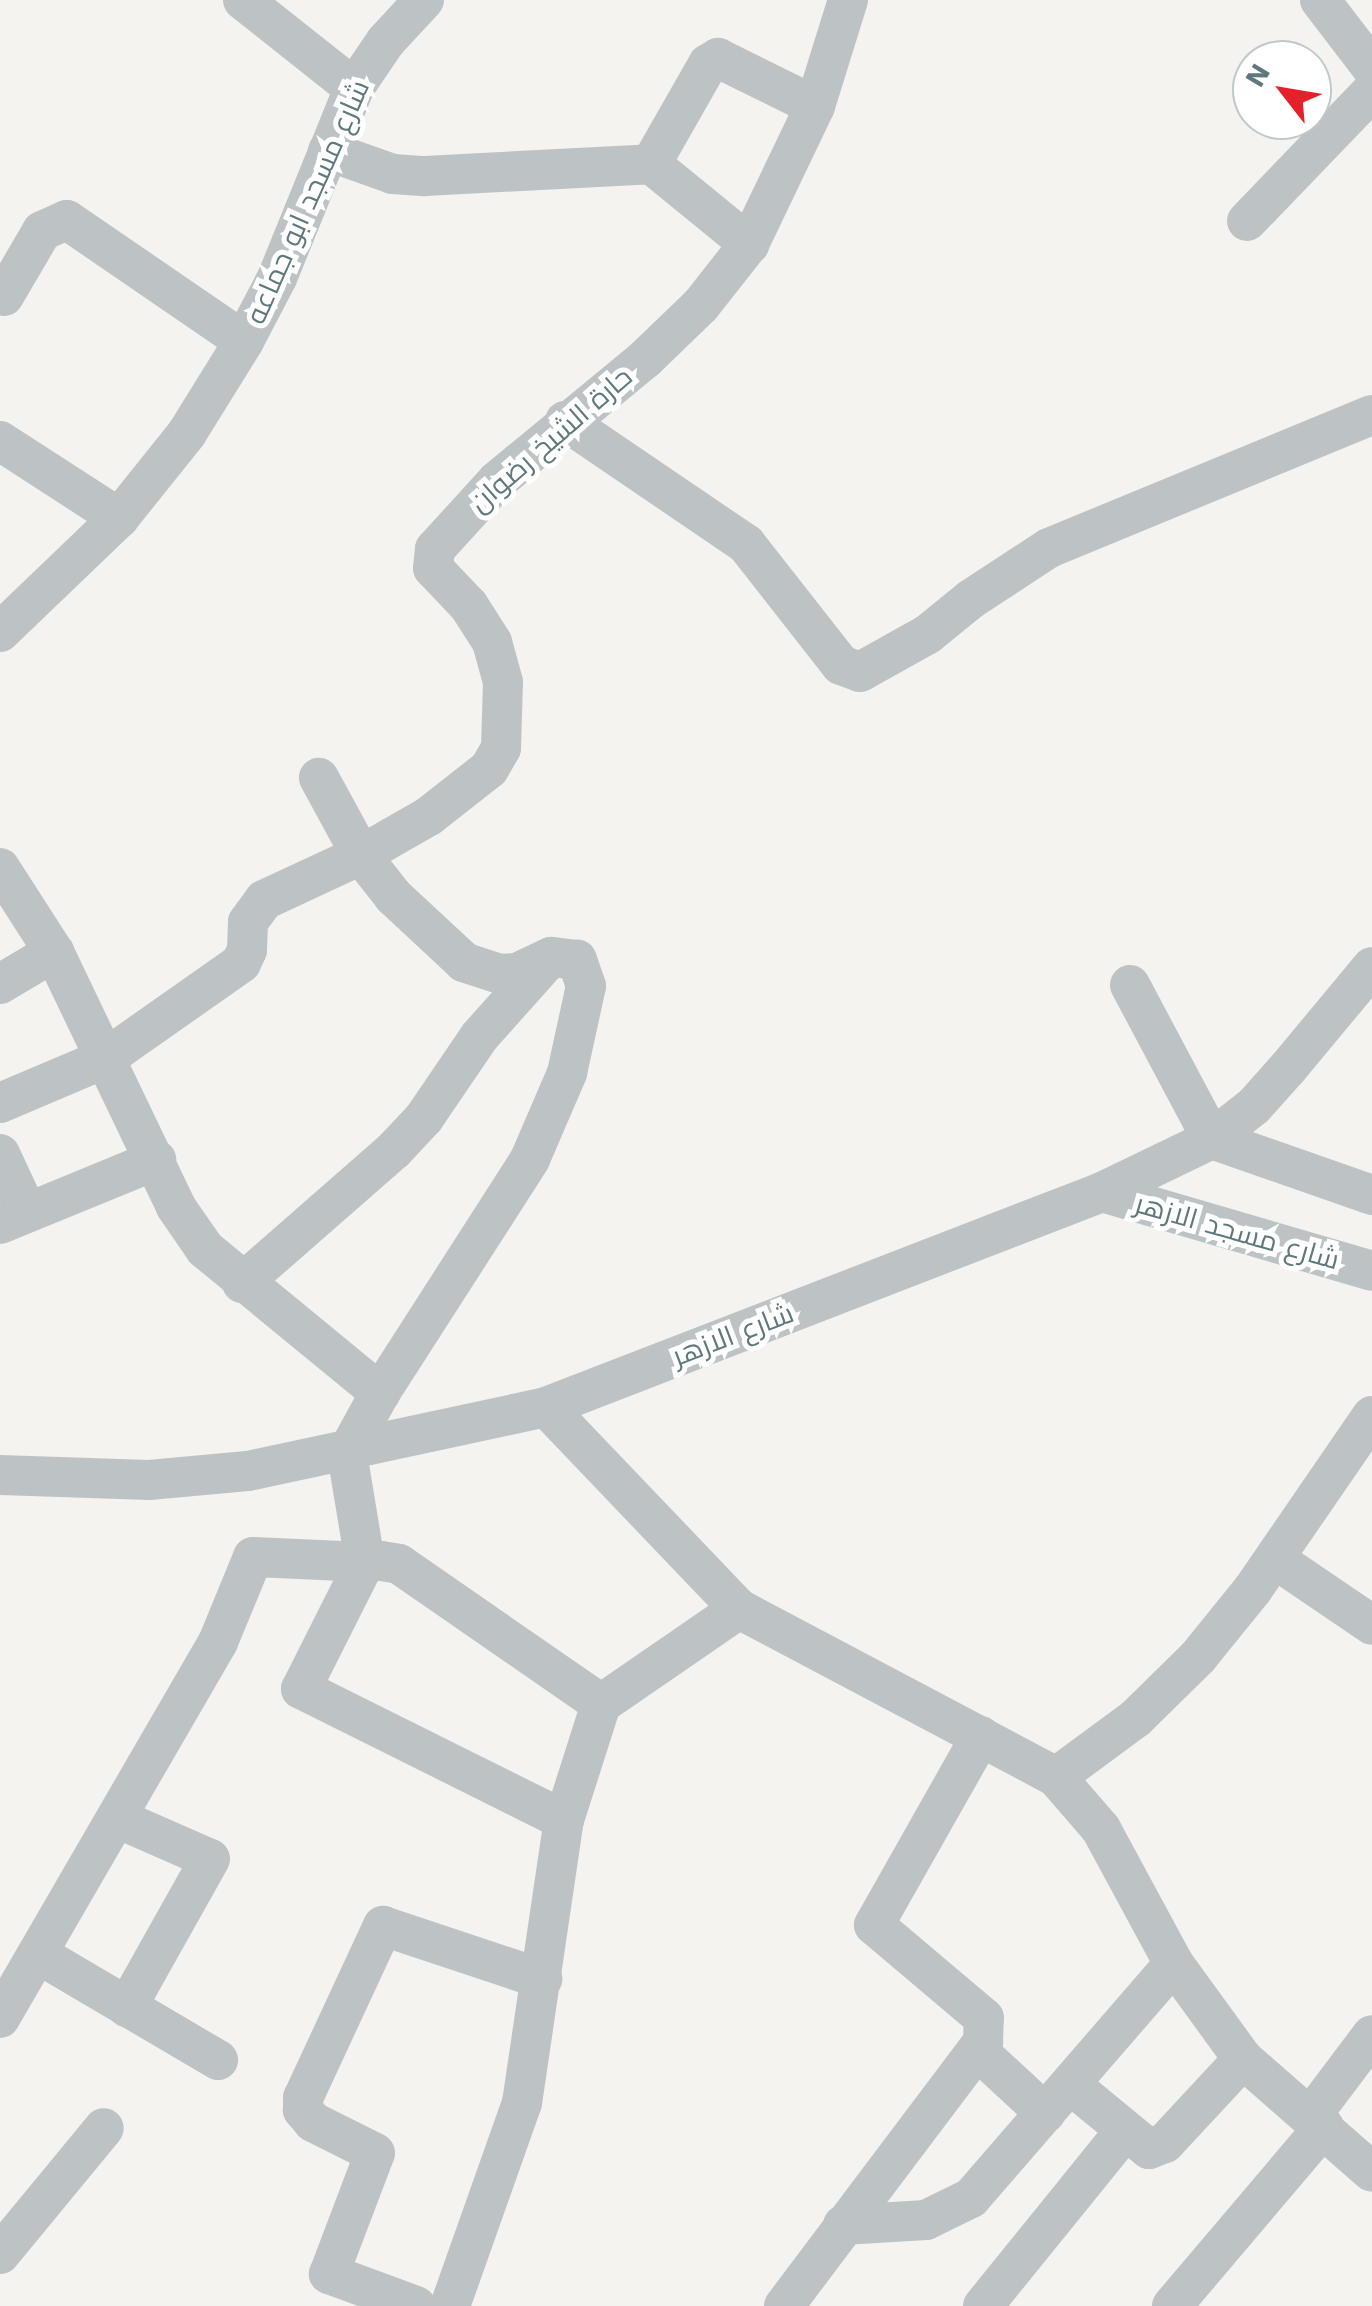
<!DOCTYPE html>
<meta charset="utf-8">
<style>
body{margin:0}
#map{position:relative;width:1372px;height:2306px;overflow:hidden;background:#f4f3f0;font-family:"Work Sans",Cairo,sans-serif}
div>[style]{position:absolute}
.minor>*{height:40px;margin:-20px;padding:0 20px;transform-origin:20px;border-radius:20px;background:#bdc3c5}
span{translate:-50% -50%;white-space:nowrap;text-align:center;line-height:1.15;-webkit-text-stroke:10px #fff;paint-order:stroke}
.street-label{font-size:28px;color:#5f787c}
.north{position:absolute;left:1232px;top:40px;width:100px;height:100px;box-sizing:border-box;background:#fff;border:2px solid #bfc9cb;border-radius:50%;rotate:301deg;font-size:28px;font-weight:700;line-height:40px;text-align:center;color:#5f787c}
.north::after{content:'';display:block;margin:auto;width:35px;height:45px;background:#e5202b;clip-path:polygon(50% 0,100% 100%,50% 72%,0 100%)}
</style>
<div id="map">
<div class="minor">
<i style="left:243px;top:0;width:142px;rotate:38.4deg"></i>
<i style="left:1320px;top:0;width:86px;rotate:52.6deg"></i>
<i style="left:328px;top:151px;width:69px;rotate:19.5deg"></i>
<i style="left:393px;top:174px;width:32px;rotate:4deg"></i>
<i style="left:425px;top:176px;width:226px;rotate:-3deg"></i>
<i style="left:651px;top:164px;width:127px;rotate:39.2deg"></i>
<i style="left:651px;top:164px;width:115px;rotate:-60.3deg"></i>
<i style="left:708px;top:64px;width:12px;rotate:-31deg"></i>
<i style="left:718px;top:58px;width:108px;rotate:26.3deg"></i>
<i style="left:1247px;top:221px;width:180px;rotate:-46.1deg"></i>
<i style="left:4px;top:296px;width:75px;rotate:-59.7deg"></i>
<i style="left:42px;top:231px;width:27px;rotate:-24deg"></i>
<i style="left:67px;top:220px;width:214px;rotate:34.4deg"></i>
<i style="left:565px;top:421px;width:219px;rotate:34.2deg"></i>
<i style="left:746px;top:544px;width:154px;rotate:51.9deg"></i>
<i style="left:841px;top:665px;width:20px;rotate:20deg"></i>
<i style="left:860px;top:672px;width:78px;rotate:-29.2deg"></i>
<i style="left:928px;top:634px;width:55px;rotate:-39.1deg"></i>
<i style="left:971px;top:599px;width:93px;rotate:-33.2deg"></i>
<i style="left:1049px;top:548px;width:349px;rotate:-22.4deg"></i>
<i style="left:0;top:441px;width:142px;rotate:32.9deg"></i>
<i style="left:0;top:632px;width:165px;rotate:-43.8deg"></i>
<i style="left:119px;top:518px;width:109px;rotate:-51.3deg"></i>
<i style="left:187px;top:433px;width:108px;rotate:-58.2deg"></i>
<i style="left:244px;top:341px;width:71px;rotate:-62.4deg"></i>
<i style="left:277px;top:278px;width:205px;rotate:-67.9deg"></i>
<i style="left:354px;top:88px;width:57px;rotate:-55.8deg"></i>
<i style="left:386px;top:41px;width:56px;rotate:-47.2deg"></i>
<i style="left:0;top:868px;width:100px;rotate:57.3deg"></i>
<i style="left:54px;top:952px;width:283px;rotate:64.4deg"></i>
<i style="left:176px;top:1207px;width:51px;rotate:55.4deg"></i>
<i style="left:205px;top:1249px;width:227px;rotate:39.4deg"></i>
<i style="left:0;top:984px;width:63px;rotate:-30.7deg"></i>
<i style="left:1130px;top:985px;width:174px;rotate:62deg"></i>
<i style="left:1212px;top:1139px;width:170px;rotate:19.3deg"></i>
<i style="left:0;top:1103px;width:115px;rotate:-23deg"></i>
<i style="left:106px;top:1058px;width:165px;rotate:-35.1deg"></i>
<i style="left:241px;top:963px;width:14px;rotate:-65deg"></i>
<i style="left:247px;top:950px;width:28px;rotate:-88deg"></i>
<i style="left:248px;top:922px;width:27px;rotate:-54deg"></i>
<i style="left:264px;top:900px;width:107px;rotate:-24.9deg"></i>
<i style="left:361px;top:855px;width:78px;rotate:-29.8deg"></i>
<i style="left:429px;top:816px;width:76px;rotate:-38.1deg"></i>
<i style="left:489px;top:769px;width:24px;rotate:-60deg"></i>
<i style="left:501px;top:748px;width:66px;rotate:-88.3deg"></i>
<i style="left:503px;top:682px;width:41px;rotate:-105.4deg"></i>
<i style="left:492px;top:642px;width:43px;rotate:-122.6deg"></i>
<i style="left:469px;top:606px;width:52px;rotate:-133.5deg"></i>
<i style="left:433px;top:568px;width:19px;rotate:-84deg"></i>
<i style="left:435px;top:549px;width:92px;rotate:-47.6deg"></i>
<i style="left:497px;top:481px;width:192px;rotate:-39.5deg"></i>
<i style="left:645px;top:359px;width:78px;rotate:-44deg"></i>
<i style="left:701px;top:305px;width:78px;rotate:-51.8deg"></i>
<i style="left:749px;top:244px;width:153px;rotate:-64.4deg"></i>
<i style="left:815px;top:106px;width:111px;rotate:-72.7deg"></i>
<i style="left:0;top:1154px;width:64px;rotate:65deg"></i>
<i style="left:1102px;top:1192px;width:281px;rotate:16.3deg"></i>
<i style="left:0;top:1224px;width:169px;rotate:-22.3deg"></i>
<i style="left:242px;top:1283px;width:202px;rotate:-41.2deg"></i>
<i style="left:394px;top:1150px;width:44px;rotate:-46.8deg"></i>
<i style="left:424px;top:1118px;width:98px;rotate:-55.8deg"></i>
<i style="left:479px;top:1037px;width:98px;rotate:-48.3deg"></i>
<i style="left:546px;top:1407px;width:279px;rotate:46.3deg"></i>
<i style="left:739px;top:1609px;width:359px;rotate:27.9deg"></i>
<i style="left:1056px;top:1777px;width:69px;rotate:49.1deg"></i>
<i style="left:1101px;top:1829px;width:153px;rotate:61.6deg"></i>
<i style="left:1174px;top:1964px;width:117px;rotate:54deg"></i>
<i style="left:1243px;top:2059px;width:171px;rotate:41.2deg"></i>
<i style="left:0;top:1475px;width:149px;rotate:1.9deg"></i>
<i style="left:149px;top:1480px;width:99px;rotate:-5.2deg"></i>
<i style="left:248px;top:1471px;width:305px;rotate:-12.1deg"></i>
<i style="left:546px;top:1407px;width:596px;rotate:-21.14deg"></i>
<i style="left:1102px;top:1192px;width:122px;rotate:-25.7deg"></i>
<i style="left:1212px;top:1139px;width:53px;rotate:-38.2deg"></i>
<i style="left:1254px;top:1106px;width:51px;rotate:-48.2deg"></i>
<i style="left:1288px;top:1068px;width:131px;rotate:-50.3deg"></i>
<i style="left:1275px;top:1559px;width:117px;rotate:34.2deg"></i>
<i style="left:1056px;top:1777px;width:99px;rotate:-36.4deg"></i>
<i style="left:1136px;top:1718px;width:87px;rotate:-44.5deg"></i>
<i style="left:1198px;top:1657px;width:87px;rotate:-51deg"></i>
<i style="left:1253px;top:1589px;width:210px;rotate:-55.5deg"></i>
<i style="left:119px;top:1819px;width:99px;rotate:23.7deg"></i>
<i style="left:210px;top:1859px;width:170px;rotate:119.3deg"></i>
<i style="left:564px;top:1820px;width:294px;rotate:-153.5deg"></i>
<i style="left:301px;top:1689px;width:142px;rotate:-63.3deg"></i>
<i style="left:365px;top:1562px;width:16px;rotate:-4deg"></i>
<i style="left:381px;top:1561px;width:18px;rotate:9deg"></i>
<i style="left:399px;top:1564px;width:246px;rotate:34.7deg"></i>
<i style="left:38px;top:1954px;width:209px;rotate:30.5deg"></i>
<i style="left:0;top:2018px;width:435px;rotate:-59.9deg"></i>
<i style="left:218px;top:1642px;width:92px;rotate:-67.6deg"></i>
<i style="left:253px;top:1557px;width:112px;rotate:2.6deg"></i>
<i style="left:365px;top:1562px;width:110px;rotate:-99.4deg"></i>
<i style="left:347px;top:1453px;width:68px;rotate:-61.2deg"></i>
<i style="left:380px;top:1393px;width:278px;rotate:-57.3deg"></i>
<i style="left:530px;top:1159px;width:94px;rotate:-66.7deg"></i>
<i style="left:567px;top:1073px;width:89px;rotate:-77.7deg"></i>
<i style="left:586px;top:986px;width:28px;rotate:-109deg"></i>
<i style="left:577px;top:960px;width:26px;rotate:-173deg"></i>
<i style="left:551px;top:957px;width:38px;rotate:155deg"></i>
<i style="left:517px;top:973px;width:17px;rotate:177deg"></i>
<i style="left:500px;top:974px;width:38px;rotate:-162deg"></i>
<i style="left:464px;top:962px;width:96px;rotate:-137.1deg"></i>
<i style="left:394px;top:897px;width:53px;rotate:-128.2deg"></i>
<i style="left:361px;top:855px;width:88px;rotate:-118.6deg"></i>
<i style="left:977px;top:2050px;width:93px;rotate:42.8deg"></i>
<i style="left:1071px;top:2085px;width:101px;rotate:39.4deg"></i>
<i style="left:1149px;top:2149px;width:17px;rotate:-21deg"></i>
<i style="left:1165px;top:2143px;width:115px;rotate:-47.1deg"></i>
<i style="left:1311px;top:2116px;width:101px;rotate:-53deg"></i>
<i style="left:843px;top:2225px;width:83px;rotate:-3.4deg"></i>
<i style="left:926px;top:2220px;width:50px;rotate:-26.1deg"></i>
<i style="left:971px;top:2198px;width:310px;rotate:-49.1deg"></i>
<i style="left:0;top:2254px;width:163px;rotate:-50.5deg"></i>
<i style="left:416px;top:2306px;width:93px;rotate:-159.8deg"></i>
<i style="left:329px;top:2274px;width:129px;rotate:-69.2deg"></i>
<i style="left:375px;top:2153px;width:69px;rotate:-153.4deg"></i>
<i style="left:313px;top:2122px;width:16px;rotate:-130deg"></i>
<i style="left:303px;top:2110px;width:12px;rotate:-90deg"></i>
<i style="left:303px;top:2098px;width:190px;rotate:-65.1deg"></i>
<i style="left:383px;top:1926px;width:168px;rotate:18.4deg"></i>
<i style="left:450px;top:2306px;width:215px;rotate:-70.5deg"></i>
<i style="left:522px;top:2103px;width:286px;rotate:-81.6deg"></i>
<i style="left:564px;top:1820px;width:122px;rotate:-72.3deg"></i>
<i style="left:601px;top:1704px;width:168px;rotate:-34.5deg"></i>
<i style="left:784px;top:2306px;width:331px;rotate:-53deg"></i>
<i style="left:983px;top:2042px;width:24px;rotate:-88deg"></i>
<i style="left:984px;top:2018px;width:144px;rotate:-139.8deg"></i>
<i style="left:874px;top:1925px;width:217px;rotate:-60.5deg"></i>
<i style="left:983px;top:2306px;width:224px;rotate:-51deg"></i>
<i style="left:1172px;top:2306px;width:235px;rotate:-49.7deg"></i>
</div>
<div class="street-label">
<span style="left:308px;top:202px;rotate:-66deg">شارع مسجد ابو جماعه</span>
<span style="left:551px;top:440px;rotate:-41deg">حارة الشيخ رضوان</span>
<span style="left:1237px;top:1232px;rotate:16deg">شارع مسجد الازهر</span>
<span style="left:733px;top:1335px;rotate:-21deg">شارع الازهر</span>
</div>
<div class="north">N</div>
</div>
